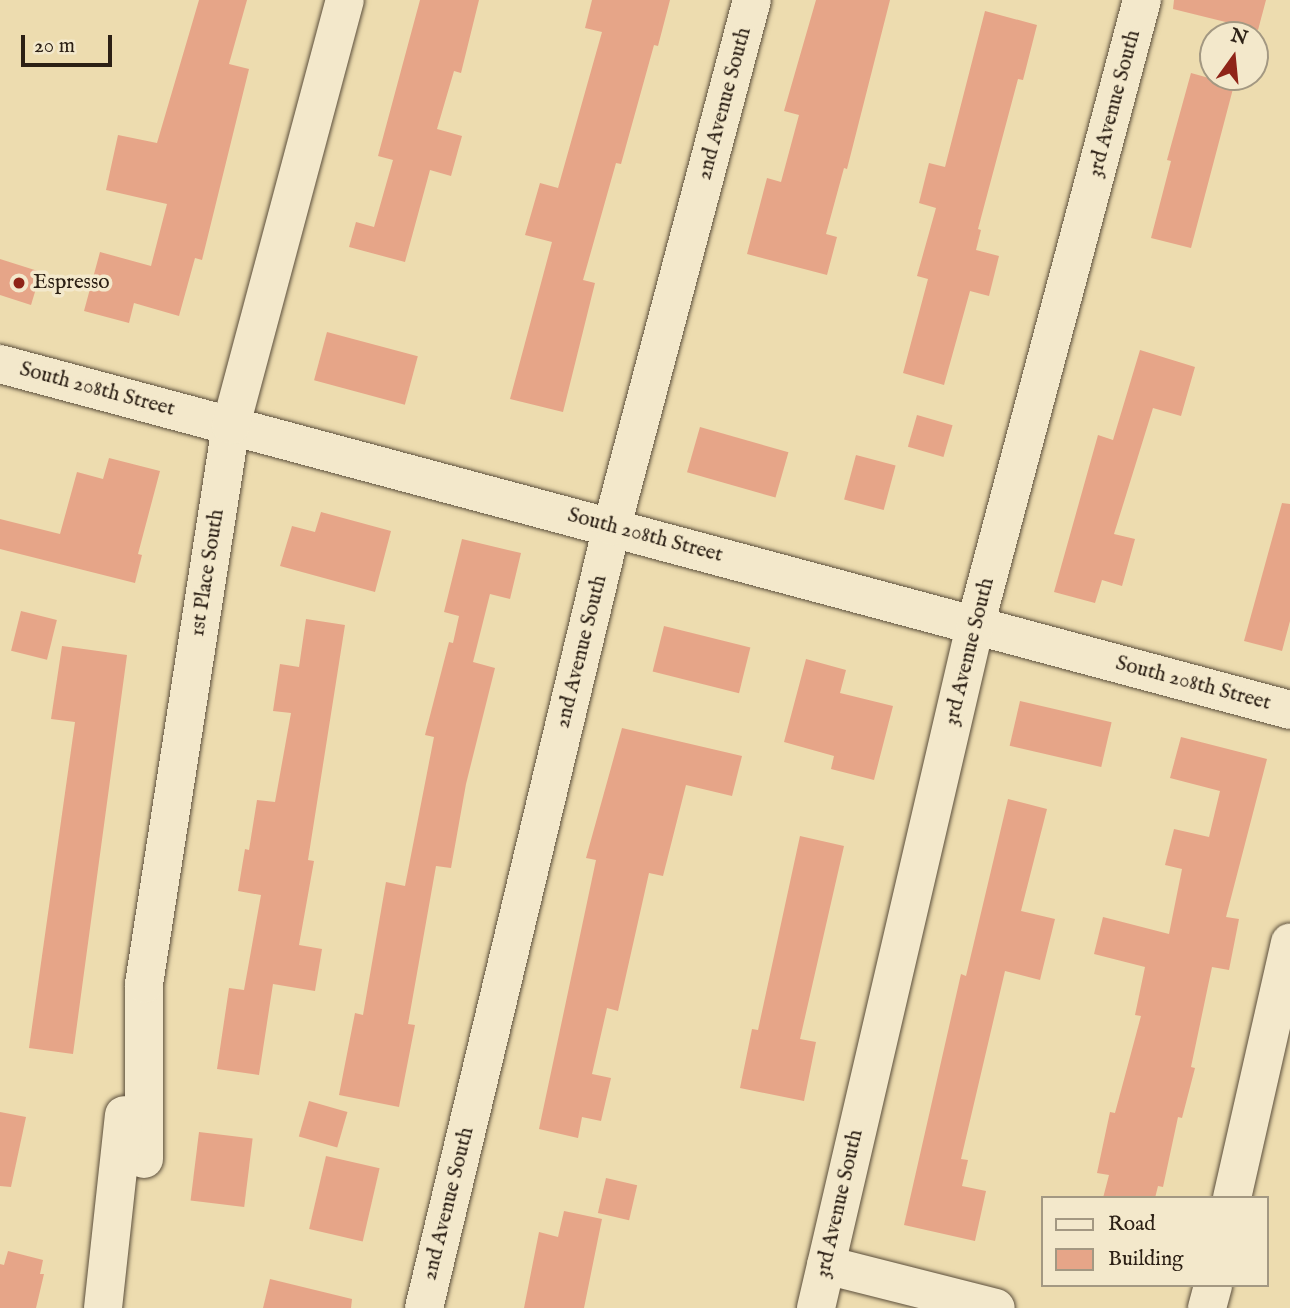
<!DOCTYPE html>
<style>
body{margin:0}
#map{position:relative;width:1290px;height:1308px;overflow:hidden;background:#eddcaf;font-family:"IM FELL English",serif}
div>[style]{position:absolute}
.building>*{inset:0;background:#e6a588;transform-origin:0 0}
.roads{filter:drop-shadow(0 0 2px #5c4f3c) drop-shadow(0 0 2px #5c4f3c)}
.minor>*{height:38px;margin:-19px;padding:0 19px;transform-origin:19px;border-radius:19px;background:#f3e8cb}
.dots>*{width:19px;height:19px;translate:-50% -50%;box-sizing:border-box;border:4px solid #f3e8cb;border-radius:50%}
span{translate:-50% -50%;white-space:nowrap;text-align:center;line-height:1.15;-webkit-text-stroke:7px #f3e8cb;paint-order:stroke}
.street-label{font-size:21px;color:#2c2015}
.poi-label{font-size:21px;color:#2c2015}
.left{translate:0 -50%;text-align:left}
.legend{position:absolute;left:1041px;top:1196px;width:228px;height:91px;box-sizing:border-box;background:#f3e8cb;border:2px solid #a39882;margin:0;padding:9px 12px;list-style:none;font-size:21px;color:#2c2015}
.legend li{display:flex;align-items:center;gap:14px;height:35px}
.legend b{width:35px;border:2px solid #a39882}
.north{position:absolute;left:1199px;top:21px;width:70px;height:70px;box-sizing:border-box;background:#f3e8cb;border:2px solid #a39882;border-radius:50%;rotate:15deg;font-size:19px;font-weight:700;line-height:28px;text-align:center;color:#2c2015}
.north::after{content:'';display:block;margin:auto;width:24px;height:32px;background:#8f2418;clip-path:polygon(50% 0,100% 100%,50% 72%,0 100%)}
.scale{position:absolute;left:21px;top:35px;width:91px;height:32px;box-sizing:border-box;border:4px solid #2c2015;border-top:0;padding-left:9px;font-size:21px;line-height:24px;white-space:nowrap;color:#2c2015;-webkit-text-stroke:5px #f3e8cb;paint-order:stroke}
</style>
<div id="map">
<div class="building">
<i style="clip-path:polygon(199px 0,247px 0,229px 64px,249px 69px,202px 260px,195px 258px,179px 316px,134px 303px,129px 323px,84px 311px,100px 252px,151px 266px,167px 204px,106px 190px,118px 135px,157px 143px)"></i>
<i style="clip-path:polygon(420px 0,479px 0,461px 73px,454px 71px,437px 129px,462px 136px,451px 176px,430px 170px,405px 262px,349px 247px,356px 222px,374px 227px,393px 160px,378px 156px)"></i>
<i style="clip-path:polygon(592px 0,670px 0,658px 46px,654px 45px,621px 164px,616px 163px,583px 280px,595px 283px,563px 412px,510px 399px,552px 242px,525px 235px,540px 183px,558px 188px,602px 32px,585px 28px)"></i>
<i style="clip-path:polygon(816px 0,890px 0,847px 169px,844px 168px,826px 234px,837px 237px,827px 275px,747px 254px,767px 178px,781px 182px,799px 115px,784px 111px)"></i>
<i style="clip-path:polygon(1174px 0,1266px 0,1258px 30px,1173px 9px)"></i>
<i style="clip-path:polygon(985px 11px,1037px 25px,1023px 80px,1018px 79px,978px 229px,981px 230px,976px 250px,999px 256px,989px 296px,970px 291px,944px 385px,903px 373px,928px 279px,917px 276px,936px 208px,919px 203px,929px 163px,945px 167px)"></i>
<i style="clip-path:polygon(1191px 73px,1234px 85px,1191px 248px,1151px 238px,1171px 161px,1167px 160px)"></i>
<i style="clip-path:polygon(0 259px,41px 272px,31px 305px,0 295px)"></i>
<i style="left:327px;top:332px;width:94px;height:50px;rotate:15deg"></i>
<i style="clip-path:polygon(1140px 350px,1195px 367px,1181px 416px,1153px 408px,1114px 534px,1135px 539px,1122px 586px,1102px 580px,1095px 603px,1054px 592px,1098px 435px,1113px 440px)"></i>
<i style="left:917px;top:415px;width:37px;height:33px;rotate:16deg"></i>
<i style="left:700px;top:427px;width:92px;height:47px;rotate:16deg"></i>
<i style="left:856px;top:455px;width:41px;height:46px;rotate:15deg"></i>
<i style="clip-path:polygon(109px 458px,160px 471px,138px 554px,142px 555px,135px 583px,0 549px,0 519px,60px 534px,77px 472px,103px 479px)"></i>
<i style="clip-path:polygon(1282px 503px,1290px 504px,1290px 621px,1282px 651px,1244px 641px)"></i>
<i style="clip-path:polygon(321px 512px,391px 531px,375px 592px,280px 566px,292px 526px,315px 532px)"></i>
<i style="clip-path:polygon(462px 539px,521px 553px,510px 599px,490px 594px,473px 662px,495px 668px,466px 784px,451px 868px,436px 866px,408px 1024px,415px 1025px,399px 1107px,339px 1095px,355px 1013px,363px 1015px,386px 882px,405px 886px,434px 737px,425px 735px,449px 642px,453px 643px,459px 616px,444px 612px)"></i>
<i style="left:21px;top:611px;width:37px;height:41px;rotate:14deg"></i>
<i style="clip-path:polygon(306px 619px,345px 625px,308px 860px,314px 861px,299px 945px,322px 949px,315px 991px,273px 984px,259px 1075px,217px 1069px,229px 988px,244px 990px,261px 895px,238px 891px,245px 849px,249px 850px,257px 800px,275px 802px,291px 713px,273px 711px,280px 664px,299px 667px)"></i>
<i style="left:664px;top:626px;width:89px;height:47px;rotate:14deg"></i>
<i style="clip-path:polygon(62px 646px,127px 655px,73px 1054px,29px 1048px,75px 722px,51px 719px)"></i>
<i style="clip-path:polygon(806px 659px,846px 670px,840px 693px,893px 706px,874px 780px,831px 769px,834px 756px,784px 742px)"></i>
<i style="left:1020px;top:701px;width:94px;height:46px;rotate:13deg"></i>
<i style="clip-path:polygon(622px 728px,742px 756px,732px 796px,686px 785px,663px 876px,649px 873px,618px 1011px,607px 1008px,592px 1074px,611px 1078px,601px 1121px,582px 1117px,578px 1138px,539px 1129px,596px 860px,586px 858px)"></i>
<i style="clip-path:polygon(1181px 737px,1267px 759px,1226px 917px,1239px 919px,1229px 970px,1212px 967px,1191px 1067px,1195px 1068px,1182px 1118px,1178px 1117px,1163px 1187px,1158px 1186px,1155px 1198px,1103px 1198px,1109px 1175px,1097px 1173px,1110px 1112px,1115px 1113px,1141px 1016px,1135px 1015px,1145px 967px,1094px 954px,1103px 917px,1169px 934px,1182px 869px,1165px 865px,1174px 829px,1209px 837px,1220px 791px,1170px 778px)"></i>
<i style="clip-path:polygon(1008px 799px,1047px 809px,1021px 911px,1055px 919px,1040px 980px,1005px 971px,961px 1159px,968px 1160px,962px 1186px,986px 1191px,975px 1241px,904px 1225px,961px 974px,966px 976px)"></i>
<i style="clip-path:polygon(800px 836px,844px 846px,800px 1039px,816px 1042px,804px 1101px,740px 1088px,752px 1029px,758px 1030px)"></i>
<i style="left:309px;top:1101px;width:40px;height:37px;rotate:16deg"></i>
<i style="clip-path:polygon(0 1112px,26px 1117px,11px 1187px,0 1186px)"></i>
<i style="left:199px;top:1132px;width:54px;height:69px;rotate:7deg"></i>
<i style="left:326px;top:1156px;width:55px;height:75px;rotate:13deg"></i>
<i style="left:606px;top:1178px;width:32px;height:36px;rotate:13deg"></i>
<i style="clip-path:polygon(564px 1211px,602px 1219px,584px 1308px,524px 1308px,539px 1232px,558px 1237px)"></i>
<i style="clip-path:polygon(8px 1251px,43px 1260px,40px 1274px,44px 1274px,36px 1308px,0 1308px,0 1264px,4px 1265px)"></i>
<i style="clip-path:polygon(270px 1279px,352px 1299px,351px 1308px,263px 1308px)"></i>
</div>
<div class="roads">
<div class="minor">
<i style="left:0;top:364px;width:1336px;rotate:15.01deg"></i>
<i style="left:144px;top:1159px;width:175px;rotate:-90deg"></i>
<i style="left:144px;top:984px;width:566px;rotate:-81.15deg"></i>
<i style="left:231px;top:425px;width:440px;rotate:-75deg"></i>
<i style="left:1232px;top:1198px;width:262px;rotate:-77.2deg"></i>
<i style="left:826px;top:1265px;width:175px;rotate:14.2deg"></i>
<i style="left:103px;top:1308px;width:194px;rotate:-83.8deg"></i>
<i style="left:424px;top:1308px;width:804px;rotate:-76.48deg"></i>
<i style="left:612px;top:526px;width:544px;rotate:-75.1deg"></i>
<i style="left:816px;top:1308px;width:700px;rotate:-76.88deg"></i>
<i style="left:975px;top:626px;width:648px;rotate:-75.06deg"></i>
<i style="left:1207px;top:1308px;width:24px;rotate:-75deg"></i>
</div>
</div>
<div class="dots">
<i style="left:19px;top:283px;background:#8f2418"></i>
</div>
<div class="street-label">
<span style="left:725px;top:104px;rotate:-75deg">2nd Avenue South</span>
<span style="left:1115px;top:104px;rotate:-75deg">3rd Avenue South</span>
<span style="left:97px;top:390px;rotate:15deg">South 208th Street</span>
<span style="left:645px;top:536px;rotate:15deg">South 208th Street</span>
<span style="left:208px;top:573px;rotate:-81deg">1st Place South</span>
<span style="left:582px;top:652px;rotate:-76deg">2nd Avenue South</span>
<span style="left:970px;top:652px;rotate:-76deg">3rd Avenue South</span>
<span style="left:1193px;top:684px;rotate:15deg">South 208th Street</span>
<span style="left:449px;top:1204px;rotate:-76deg">2nd Avenue South</span>
<span style="left:840px;top:1204px;rotate:-77deg">3rd Avenue South</span>
</div>
<div class="poi-label">
<span class="left" style="left:33px;top:283px">Espresso</span>
</div>
<ul class="legend">
<li><b style="height:9px;background:#f3e8cb"></b>Road</li>
<li><b style="height:19px;background:#e6a588"></b>Building</li>
</ul>
<div class="north">N</div>
<div class="scale">20 m</div>
</div>
